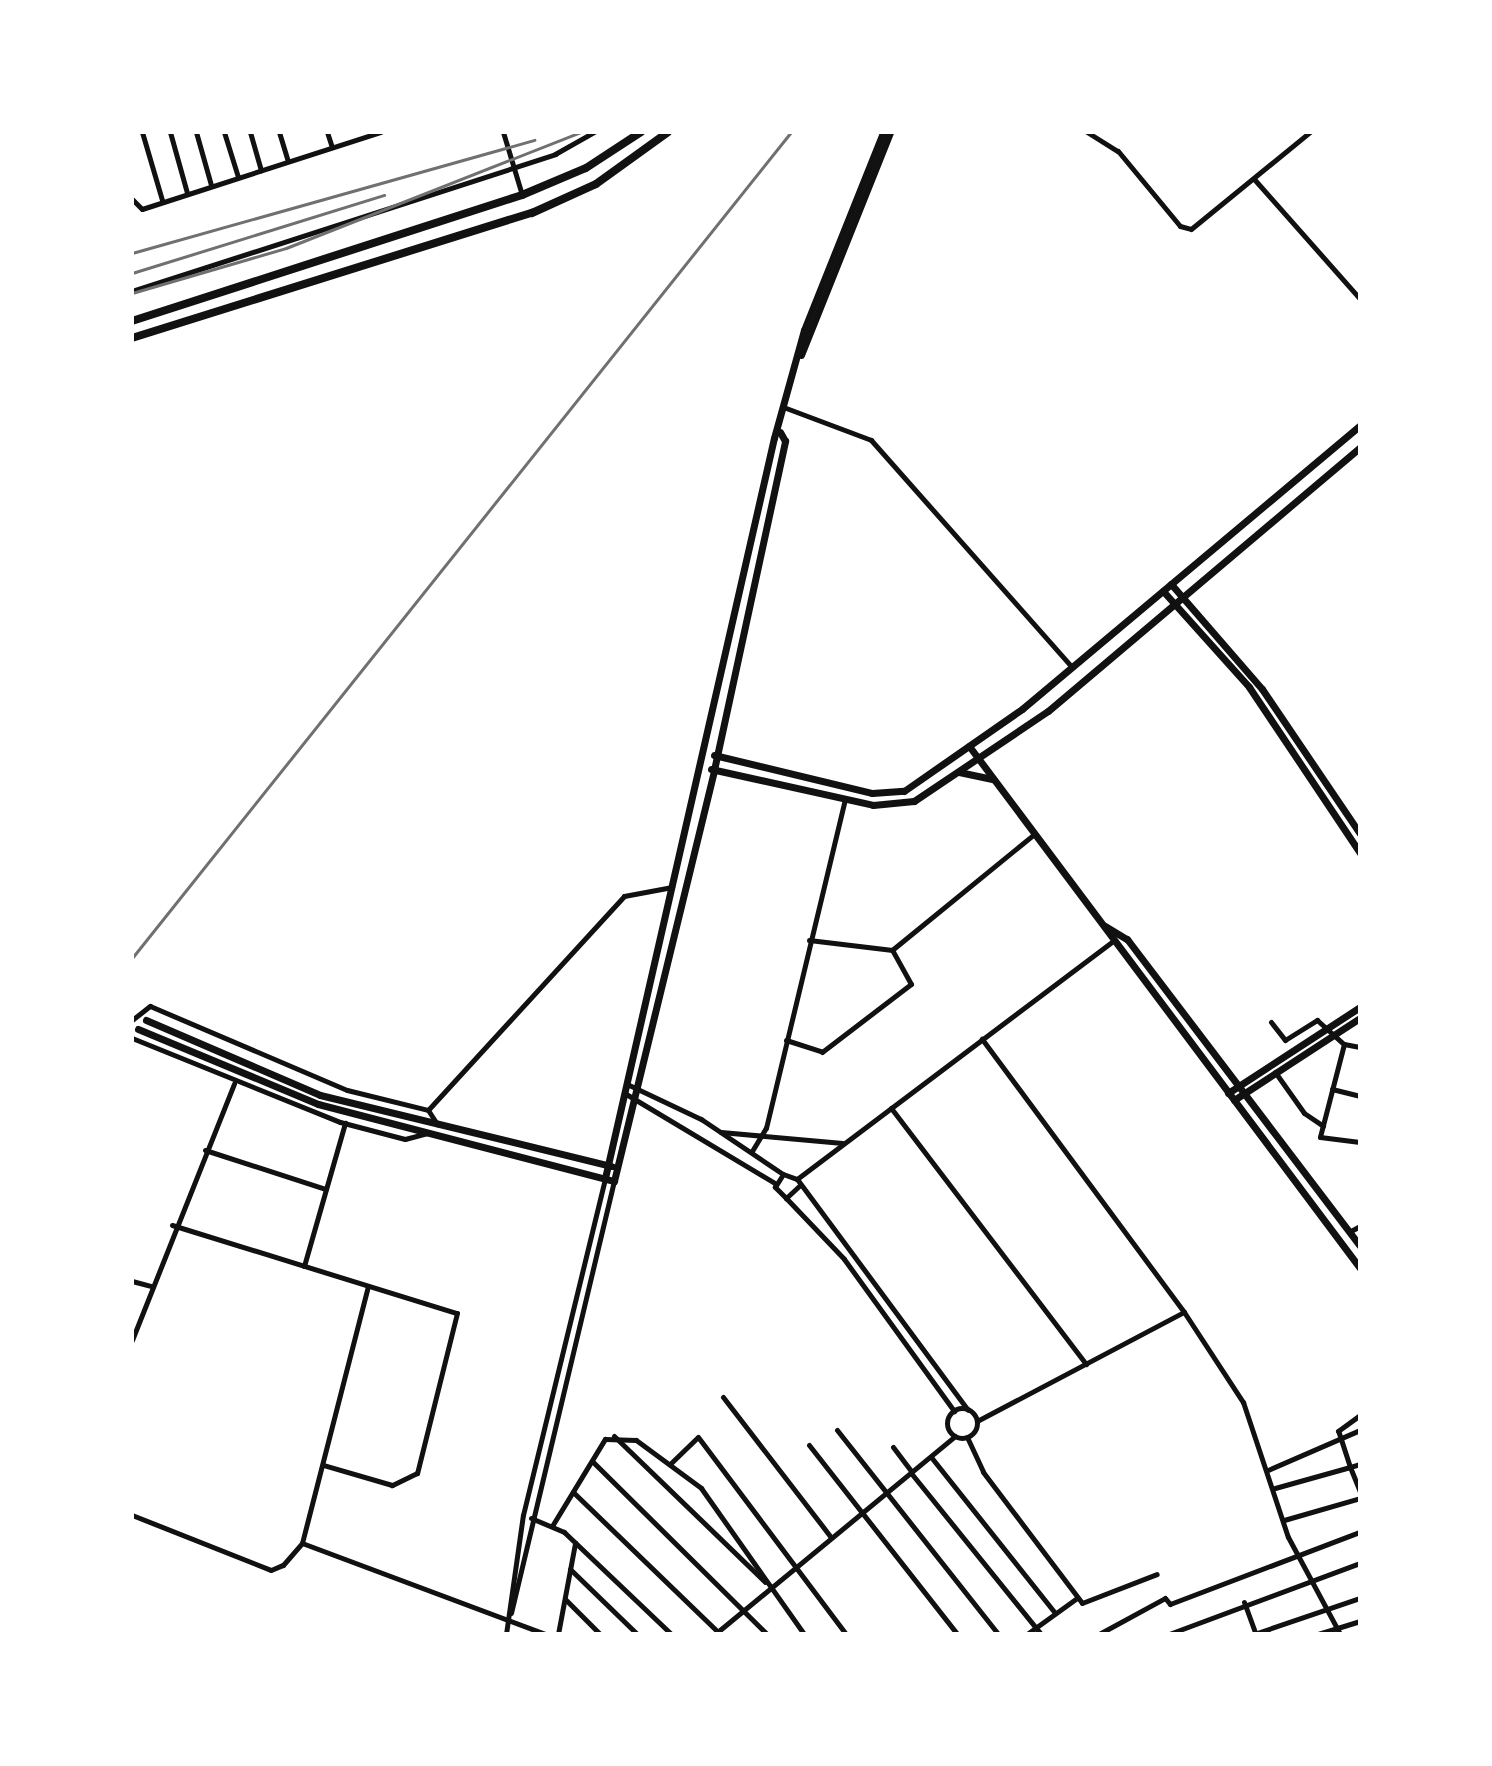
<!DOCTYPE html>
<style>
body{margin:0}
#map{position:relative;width:1492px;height:1766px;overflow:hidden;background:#fff;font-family:"DM Sans",sans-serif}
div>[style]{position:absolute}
.minor>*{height:5px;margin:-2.5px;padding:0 2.5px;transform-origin:2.5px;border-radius:2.5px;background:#111}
.minor>.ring{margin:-2.5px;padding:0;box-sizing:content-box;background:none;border:5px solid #111;border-radius:50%}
.tertiary>*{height:7px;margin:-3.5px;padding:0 3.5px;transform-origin:3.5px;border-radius:3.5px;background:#111}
.secondary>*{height:7px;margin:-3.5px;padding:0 3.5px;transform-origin:3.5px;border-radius:3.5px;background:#111}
.primary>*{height:8px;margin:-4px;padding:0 4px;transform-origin:4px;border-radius:4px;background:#111}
.rail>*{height:3px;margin:-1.5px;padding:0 1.5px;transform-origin:1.5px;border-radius:1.5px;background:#707070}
span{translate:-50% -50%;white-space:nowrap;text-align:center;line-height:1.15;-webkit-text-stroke:8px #fff;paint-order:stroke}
.frame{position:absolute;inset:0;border:134px solid #fff;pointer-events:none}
</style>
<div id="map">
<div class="minor">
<i style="left:142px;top:132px;width:71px;rotate:73.6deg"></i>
<i style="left:170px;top:132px;width:63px;rotate:74.4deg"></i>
<i style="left:196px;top:132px;width:55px;rotate:74.2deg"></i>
<i style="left:224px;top:132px;width:47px;rotate:72.7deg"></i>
<i style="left:250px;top:132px;width:40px;rotate:74deg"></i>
<i style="left:279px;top:132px;width:30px;rotate:73deg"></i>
<i style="left:327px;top:132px;width:16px;rotate:72deg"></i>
<i style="left:503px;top:132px;width:66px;rotate:73.2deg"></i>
<i style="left:1087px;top:132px;width:36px;rotate:32deg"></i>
<i style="left:1118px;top:151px;width:97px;rotate:50.4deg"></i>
<i style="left:1180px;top:226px;width:11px;rotate:15deg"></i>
<i style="left:1191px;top:229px;width:154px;rotate:-39.2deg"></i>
<i style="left:1254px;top:179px;width:160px;rotate:48.5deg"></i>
<i style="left:132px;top:199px;width:14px;rotate:45deg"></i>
<i style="left:142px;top:209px;width:251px;rotate:-17.9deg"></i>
<i style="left:132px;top:291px;width:445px;rotate:-17.9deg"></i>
<i style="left:555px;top:154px;width:45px;rotate:-29.4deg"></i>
<i style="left:786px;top:408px;width:91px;rotate:20.6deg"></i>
<i style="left:871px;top:440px;width:303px;rotate:48.5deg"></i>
<i style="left:809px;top:940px;width:84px;rotate:6.9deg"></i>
<i style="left:892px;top:950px;width:183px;rotate:-39.2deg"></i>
<i style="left:132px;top:1020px;width:23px;rotate:-38deg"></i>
<i style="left:150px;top:1006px;width:214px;rotate:23.1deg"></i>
<i style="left:347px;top:1090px;width:83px;rotate:13.9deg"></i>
<i style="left:428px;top:1110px;width:17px;rotate:57deg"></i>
<i style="left:1271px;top:1022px;width:23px;rotate:52deg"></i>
<i style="left:1285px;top:1040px;width:38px;rotate:-32deg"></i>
<i style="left:1317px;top:1020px;width:36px;rotate:42deg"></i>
<i style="left:1344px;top:1044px;width:96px;rotate:104.5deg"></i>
<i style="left:1320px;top:1137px;width:40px;rotate:7.1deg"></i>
<i style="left:132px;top:1038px;width:224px;rotate:22deg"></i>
<i style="left:340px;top:1122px;width:67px;rotate:14.7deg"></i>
<i style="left:405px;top:1139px;width:23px;rotate:-15deg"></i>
<i style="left:786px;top:1040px;width:38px;rotate:18deg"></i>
<i style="left:822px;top:1052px;width:112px;rotate:-37.4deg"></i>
<i style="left:911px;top:984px;width:39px;rotate:-119deg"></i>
<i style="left:1344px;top:1044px;width:16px;rotate:11deg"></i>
<i style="left:1275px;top:1072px;width:50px;rotate:54.7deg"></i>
<i style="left:1304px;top:1113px;width:23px;rotate:34deg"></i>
<i style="left:629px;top:1085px;width:80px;rotate:25.3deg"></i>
<i style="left:701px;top:1119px;width:99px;rotate:33.9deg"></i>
<i style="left:1332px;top:1089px;width:29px;rotate:14deg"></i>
<i style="left:626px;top:1094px;width:174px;rotate:30.9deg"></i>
<i style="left:891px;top:1108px;width:322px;rotate:52.7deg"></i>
<i style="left:428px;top:1110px;width:290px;rotate:-47.5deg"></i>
<i style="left:624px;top:896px;width:49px;rotate:-10.6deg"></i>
<i style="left:721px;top:1132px;width:122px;rotate:5.2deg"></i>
<i style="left:205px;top:1150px;width:127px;rotate:17.9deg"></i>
<i style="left:752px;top:1151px;width:27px;rotate:-59deg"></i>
<i style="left:766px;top:1128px;width:338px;rotate:-76.5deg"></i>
<i style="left:797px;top:1179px;width:394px;rotate:-37deg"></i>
<i style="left:799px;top:1186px;width:18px;rotate:137deg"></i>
<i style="left:786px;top:1198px;width:16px;rotate:-135deg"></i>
<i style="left:775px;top:1187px;width:15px;rotate:-58deg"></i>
<i style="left:783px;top:1174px;width:15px;rotate:20deg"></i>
<i style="left:797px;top:1179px;width:287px;rotate:53.5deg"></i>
<i style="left:786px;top:1198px;width:84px;rotate:46.4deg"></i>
<i style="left:844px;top:1259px;width:188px;rotate:54.1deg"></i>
<i style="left:172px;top:1225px;width:298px;rotate:17.2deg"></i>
<i style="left:457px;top:1313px;width:165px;rotate:104deg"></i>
<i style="left:417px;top:1473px;width:28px;rotate:154deg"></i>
<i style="left:392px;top:1485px;width:72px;rotate:-163.8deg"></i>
<i style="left:1349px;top:1232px;width:13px;rotate:-29deg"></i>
<i style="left:304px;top:1266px;width:149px;rotate:-74deg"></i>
<i style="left:132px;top:1281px;width:20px;rotate:15deg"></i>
<i style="left:1184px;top:1312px;width:108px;rotate:56.8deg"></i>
<i style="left:1243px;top:1402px;width:142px;rotate:71.6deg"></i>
<i style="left:1288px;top:1537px;width:110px;rotate:61.8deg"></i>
<i style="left:132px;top:1340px;width:276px;rotate:-68.3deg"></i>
<i style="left:723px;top:1397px;width:175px;rotate:52.4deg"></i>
<i class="ring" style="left:947px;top:1408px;width:25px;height:25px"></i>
<i style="left:977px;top:1421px;width:234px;rotate:-27.8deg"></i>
<i style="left:1184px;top:1312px;width:340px;rotate:-126.5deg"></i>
<i style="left:837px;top:1430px;width:260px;rotate:51.7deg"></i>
<i style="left:614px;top:1436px;width:210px;rotate:44deg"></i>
<i style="left:967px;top:1437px;width:38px;rotate:65deg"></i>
<i style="left:983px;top:1472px;width:164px;rotate:52.9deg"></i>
<i style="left:1082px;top:1603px;width:80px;rotate:-21.1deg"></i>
<i style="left:809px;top:1445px;width:240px;rotate:51.9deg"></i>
<i style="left:893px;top:1447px;width:31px;rotate:53deg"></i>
<i style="left:931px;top:1457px;width:199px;rotate:51.5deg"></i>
<i style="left:592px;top:1461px;width:246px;rotate:44.7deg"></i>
<i style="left:671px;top:1463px;width:37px;rotate:-44deg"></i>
<i style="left:698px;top:1437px;width:246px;rotate:53.1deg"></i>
<i style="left:1360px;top:1464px;width:10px;rotate:163deg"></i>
<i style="left:1350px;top:1467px;width:27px;rotate:68deg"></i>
<i style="left:1268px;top:1470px;width:100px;rotate:-23.5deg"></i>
<i style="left:911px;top:1473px;width:207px;rotate:51.1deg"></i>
<i style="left:1275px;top:1488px;width:78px;rotate:-15.6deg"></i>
<i style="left:1350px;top:1467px;width:38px;rotate:-108deg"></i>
<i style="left:1338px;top:1431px;width:27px;rotate:-36deg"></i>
<i style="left:573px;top:1492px;width:203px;rotate:44deg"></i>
<i style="left:132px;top:1515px;width:149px;rotate:21.6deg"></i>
<i style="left:271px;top:1570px;width:13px;rotate:-23deg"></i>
<i style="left:283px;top:1565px;width:29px;rotate:-49deg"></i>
<i style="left:302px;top:1543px;width:265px;rotate:-75.6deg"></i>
<i style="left:531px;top:1518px;width:36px;rotate:23deg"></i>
<i style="left:564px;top:1532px;width:148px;rotate:43.6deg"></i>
<i style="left:1284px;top:1520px;width:79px;rotate:-16.1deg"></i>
<i style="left:552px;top:1526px;width:102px;rotate:-58.7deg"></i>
<i style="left:605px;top:1439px;width:31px;rotate:2deg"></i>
<i style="left:636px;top:1440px;width:81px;rotate:36.4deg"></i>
<i style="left:701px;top:1488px;width:179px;rotate:54.8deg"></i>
<i style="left:302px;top:1543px;width:260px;rotate:20.5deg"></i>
<i style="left:570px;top:1569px;width:93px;rotate:44.1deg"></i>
<i style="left:566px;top:1600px;width:48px;rotate:45deg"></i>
<i style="left:1244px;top:1602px;width:33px;rotate:70deg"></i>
<i style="left:511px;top:1613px;width:444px;rotate:-76.6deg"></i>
<i style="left:506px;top:1634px;width:120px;rotate:-81.9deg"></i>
<i style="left:523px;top:1515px;width:347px;rotate:-76.3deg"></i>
<i style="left:558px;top:1634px;width:93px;rotate:-79.4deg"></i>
<i style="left:715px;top:1634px;width:311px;rotate:-39.5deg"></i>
<i style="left:1027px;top:1634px;width:62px;rotate:-35.8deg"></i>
<i style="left:1099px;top:1634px;width:75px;rotate:-28.6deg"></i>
<i style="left:1165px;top:1598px;width:8px;rotate:50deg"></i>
<i style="left:1170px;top:1604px;width:203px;rotate:-20.8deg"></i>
<i style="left:1169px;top:1634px;width:204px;rotate:-20.4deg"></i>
<i style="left:1254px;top:1634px;width:112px;rotate:-18.8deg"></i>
<i style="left:1318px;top:1634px;width:44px;rotate:-17.2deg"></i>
</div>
<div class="tertiary">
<i style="left:1171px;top:584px;width:139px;rotate:49.1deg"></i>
<i style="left:1262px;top:689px;width:175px;rotate:55.9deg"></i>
<i style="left:1163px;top:591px;width:129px;rotate:48.1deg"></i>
<i style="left:1249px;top:687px;width:200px;rotate:56.2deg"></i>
<i style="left:1228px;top:1093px;width:158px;rotate:-33.1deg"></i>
<i style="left:1234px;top:1100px;width:150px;rotate:-33.1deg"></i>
</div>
<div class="secondary">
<i style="left:801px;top:355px;width:240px;rotate:-68.2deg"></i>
<i style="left:969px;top:746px;width:652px;rotate:53.17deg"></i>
<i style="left:714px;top:755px;width:163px;rotate:13.5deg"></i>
<i style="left:872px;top:793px;width:32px;rotate:-4deg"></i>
<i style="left:904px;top:791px;width:144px;rotate:-34.8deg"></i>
<i style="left:1022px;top:709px;width:441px;rotate:-40deg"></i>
<i style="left:711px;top:769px;width:166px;rotate:12.5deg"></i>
<i style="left:873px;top:805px;width:41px;rotate:-5.6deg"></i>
<i style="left:914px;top:801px;width:161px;rotate:-33.9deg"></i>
<i style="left:1048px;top:711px;width:409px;rotate:-40.2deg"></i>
<i style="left:959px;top:772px;width:35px;rotate:12deg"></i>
<i style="left:1105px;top:926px;width:26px;rotate:31deg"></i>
<i style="left:1127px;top:939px;width:385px;rotate:52.8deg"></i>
<i style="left:146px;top:1020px;width:189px;rotate:23.3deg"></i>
<i style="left:320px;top:1095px;width:300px;rotate:13.7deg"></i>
<i style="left:138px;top:1029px;width:195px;rotate:22.6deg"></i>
<i style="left:318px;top:1104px;width:306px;rotate:14.6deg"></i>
<i style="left:614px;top:1181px;width:423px;rotate:-76.3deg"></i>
<i style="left:714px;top:770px;width:337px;rotate:-77.8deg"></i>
<i style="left:785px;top:441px;width:10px;rotate:-119deg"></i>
<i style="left:605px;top:1178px;width:759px;rotate:-77.14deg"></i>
<i style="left:774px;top:438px;width:112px;rotate:-74.5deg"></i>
<i style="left:804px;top:330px;width:213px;rotate:-68.2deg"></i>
</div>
<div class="primary">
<i style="left:132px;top:321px;width:410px;rotate:-17.9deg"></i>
<i style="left:522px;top:195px;width:69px;rotate:-22.9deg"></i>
<i style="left:586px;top:168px;width:66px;rotate:-33.2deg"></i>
<i style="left:132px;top:338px;width:419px;rotate:-17.4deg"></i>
<i style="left:532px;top:213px;width:70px;rotate:-24.4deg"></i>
<i style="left:596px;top:184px;width:89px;rotate:-35.8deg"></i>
</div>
<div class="rail">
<i style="left:132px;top:253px;width:418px;rotate:-15.7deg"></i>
<i style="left:132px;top:273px;width:264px;rotate:-17.2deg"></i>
<i style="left:132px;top:293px;width:160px;rotate:-16.3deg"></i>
<i style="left:286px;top:248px;width:317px;rotate:-21.5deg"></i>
<i style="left:132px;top:958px;width:1057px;rotate:-51.42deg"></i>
</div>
<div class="frame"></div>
</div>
